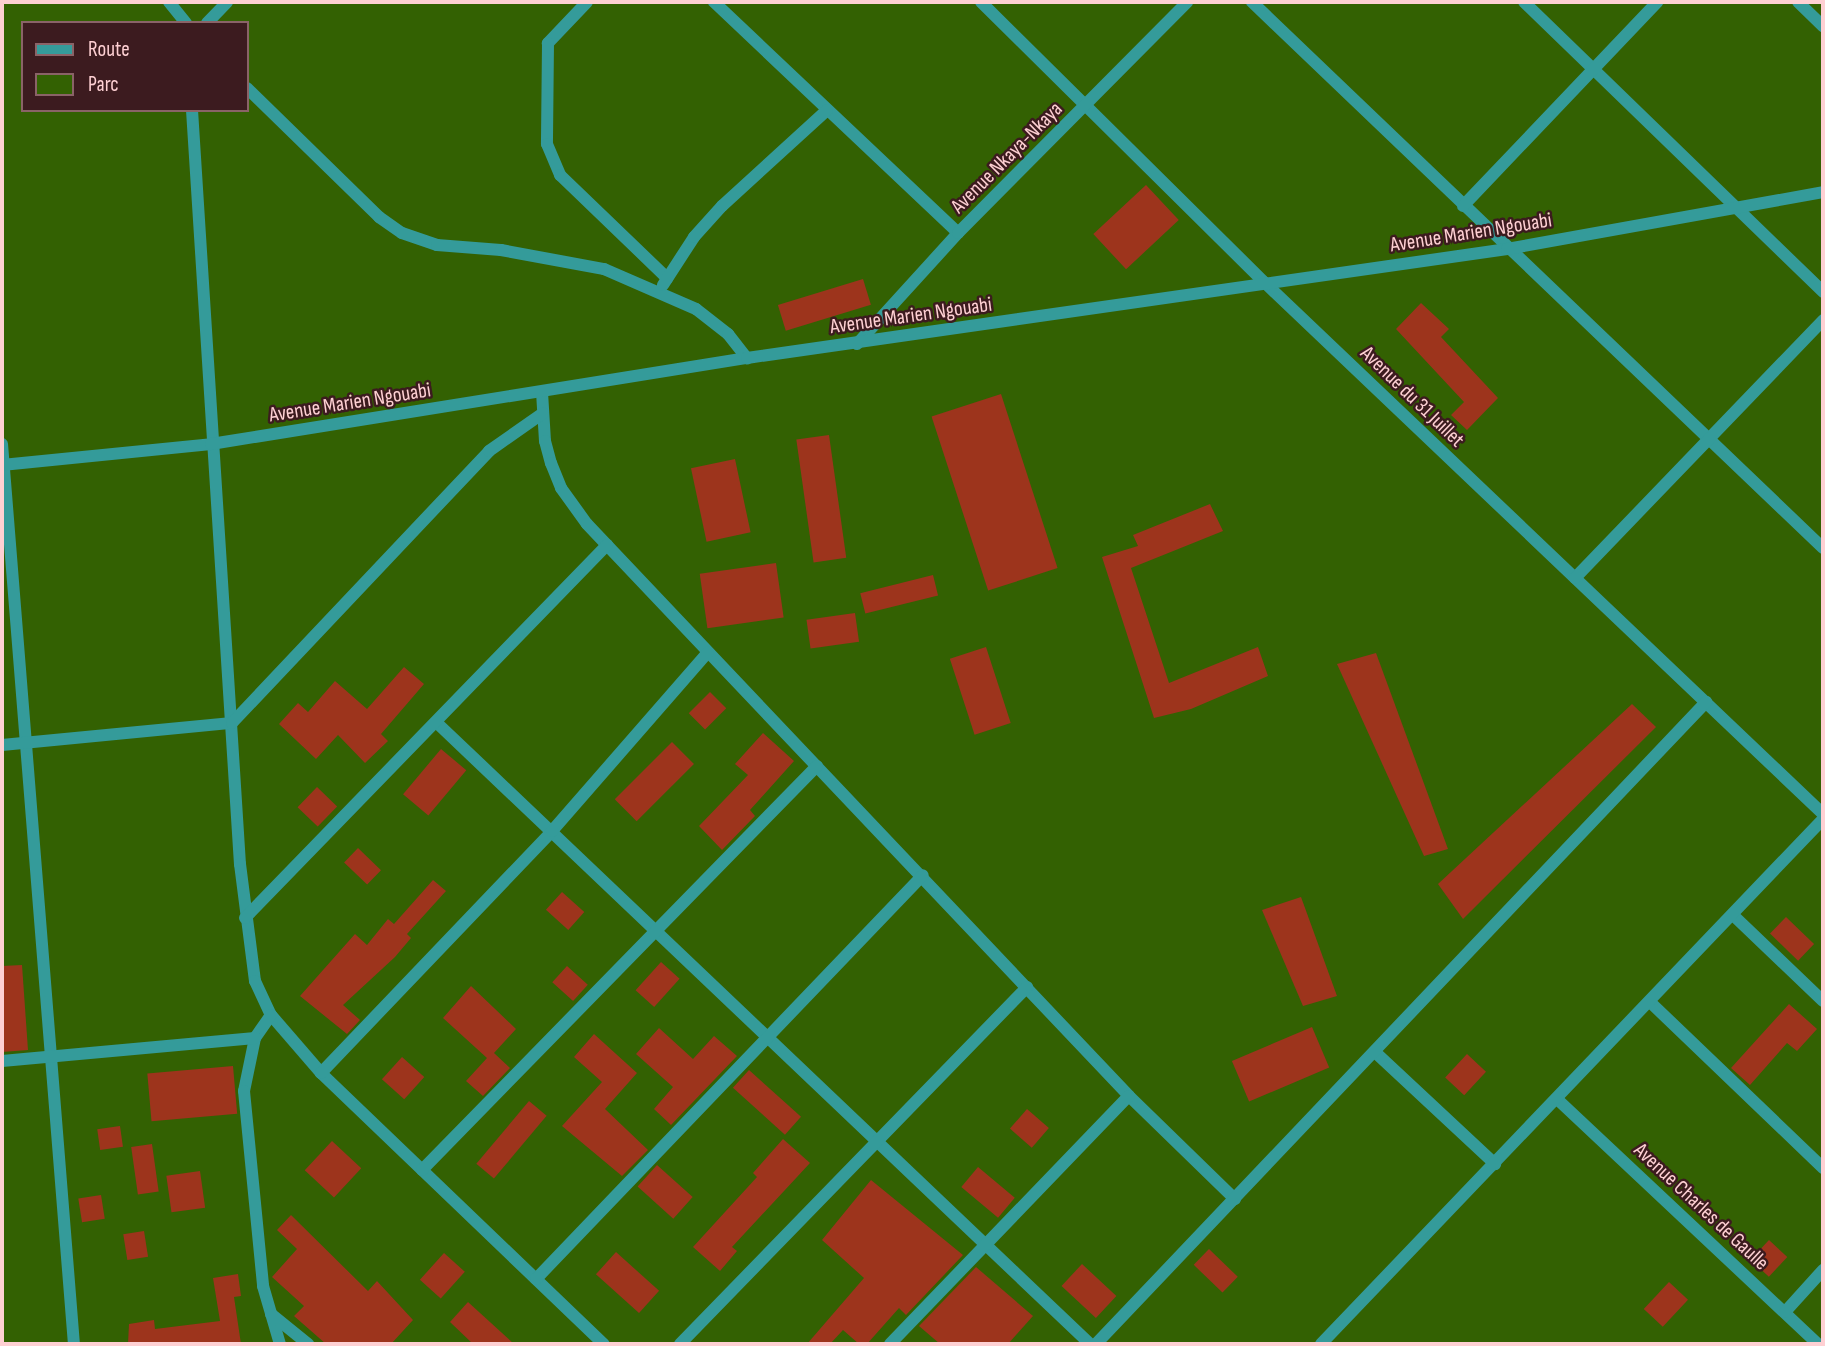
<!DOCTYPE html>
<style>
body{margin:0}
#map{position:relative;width:1825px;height:1346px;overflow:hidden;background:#6b232f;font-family:"Sofia Sans Condensed",sans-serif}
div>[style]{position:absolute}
.green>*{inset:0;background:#336102}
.building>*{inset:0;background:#9d341c;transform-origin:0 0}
.minor>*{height:12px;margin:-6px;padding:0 6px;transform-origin:6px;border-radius:6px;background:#349b9a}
span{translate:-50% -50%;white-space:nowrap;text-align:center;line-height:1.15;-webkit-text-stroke:5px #3c1b1f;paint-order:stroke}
.street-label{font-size:21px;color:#fed0d3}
.frame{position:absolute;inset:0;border:4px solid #fed0d3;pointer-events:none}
.legend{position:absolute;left:21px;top:21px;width:228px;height:91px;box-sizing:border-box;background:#3c1b1f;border:2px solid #8a6367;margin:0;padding:9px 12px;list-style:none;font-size:21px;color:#fed0d3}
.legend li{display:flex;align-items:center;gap:14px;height:35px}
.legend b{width:35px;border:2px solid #8a6367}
</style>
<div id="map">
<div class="green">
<i style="clip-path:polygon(evenodd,2px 2px,1823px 2px,1823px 1344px,2px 1344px,2px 2px,23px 23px,247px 23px,247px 110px,23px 110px,23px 23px)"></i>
</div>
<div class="building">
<i style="left:1146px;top:185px;width:48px;height:72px;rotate:47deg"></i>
<i style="left:863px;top:279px;width:27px;height:89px;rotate:73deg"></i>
<i style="clip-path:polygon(1421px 303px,1449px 329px,1441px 337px,1498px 398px,1467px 430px,1451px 415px,1464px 402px,1396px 329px)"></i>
<i style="left:1001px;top:394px;width:183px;height:73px;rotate:72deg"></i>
<i style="left:829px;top:435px;width:124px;height:33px;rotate:82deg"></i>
<i style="left:735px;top:459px;width:75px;height:45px;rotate:78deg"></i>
<i style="clip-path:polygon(1210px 504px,1223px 531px,1131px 568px,1169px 683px,1258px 647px,1268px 676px,1191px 709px,1154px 718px,1102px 557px,1138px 546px,1133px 535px)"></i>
<i style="left:776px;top:563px;width:55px;height:77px;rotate:82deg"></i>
<i style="left:933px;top:575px;width:21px;height:75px;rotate:76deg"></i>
<i style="left:855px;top:613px;width:29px;height:49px;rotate:82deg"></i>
<i style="left:986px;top:647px;width:80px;height:38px;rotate:72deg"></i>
<i style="clip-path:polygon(1376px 653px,1448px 849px,1424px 856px,1337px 664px)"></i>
<i style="clip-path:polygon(404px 667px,424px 684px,381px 734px,388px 741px,365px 763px,338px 735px,316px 759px,279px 724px,298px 703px,308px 712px,335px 681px,367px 709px)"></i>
<i style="left:710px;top:692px;width:23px;height:30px;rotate:45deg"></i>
<i style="clip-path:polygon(1632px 704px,1656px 727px,1463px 919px,1438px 884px)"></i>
<i style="clip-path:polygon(763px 733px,794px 761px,750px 810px,755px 816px,722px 850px,699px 826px,748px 775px,735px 764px)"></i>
<i style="left:672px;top:742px;width:31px;height:81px;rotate:45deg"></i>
<i style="left:441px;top:749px;width:33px;height:59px;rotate:40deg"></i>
<i style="left:317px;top:787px;width:28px;height:28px;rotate:44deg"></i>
<i style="left:358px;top:848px;width:32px;height:20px;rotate:44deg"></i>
<i style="clip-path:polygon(433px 880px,446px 891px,407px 934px,411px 938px,395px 957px,343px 1005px,360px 1020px,347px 1034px,300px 996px,355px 934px,367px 945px,388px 919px,394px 924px)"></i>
<i style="left:562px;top:892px;width:30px;height:24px;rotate:42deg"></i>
<i style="clip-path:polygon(1301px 897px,1337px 996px,1303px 1006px,1262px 910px)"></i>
<i style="left:1786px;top:917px;width:39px;height:23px;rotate:44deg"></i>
<i style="left:661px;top:962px;width:25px;height:38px;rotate:42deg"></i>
<i style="clip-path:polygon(22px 965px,28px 1050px,2px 1052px,2px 966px)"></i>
<i style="left:567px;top:966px;width:28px;height:22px;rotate:42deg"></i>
<i style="clip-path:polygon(471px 986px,516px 1029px,494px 1053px,510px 1068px,483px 1096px,466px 1081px,487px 1058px,443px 1018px)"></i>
<i style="clip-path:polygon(1789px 1004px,1817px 1029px,1797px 1051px,1787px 1043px,1750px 1085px,1731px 1068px)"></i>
<i style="left:1312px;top:1027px;width:44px;height:87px;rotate:67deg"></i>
<i style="clip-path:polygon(659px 1028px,693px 1059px,714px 1036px,737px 1056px,671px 1125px,654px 1109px,673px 1087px,636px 1054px)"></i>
<i style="clip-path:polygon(594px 1034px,637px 1073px,605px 1109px,648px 1150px,622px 1176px,562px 1126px,602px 1082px,574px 1057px)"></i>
<i style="left:1467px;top:1054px;width:26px;height:32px;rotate:43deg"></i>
<i style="left:402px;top:1057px;width:30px;height:30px;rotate:42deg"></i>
<i style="left:233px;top:1066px;width:48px;height:86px;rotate:85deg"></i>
<i style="left:749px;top:1070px;width:70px;height:24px;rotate:42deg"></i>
<i style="left:529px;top:1101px;width:23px;height:82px;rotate:40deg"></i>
<i style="left:1027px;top:1109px;width:29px;height:26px;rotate:41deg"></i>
<i style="left:120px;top:1126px;width:21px;height:23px;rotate:82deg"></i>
<i style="clip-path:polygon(783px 1139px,810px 1163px,732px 1247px,737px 1251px,720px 1271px,693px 1247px,757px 1177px,753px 1173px)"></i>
<i style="left:332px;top:1141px;width:40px;height:40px;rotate:43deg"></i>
<i style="left:152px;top:1144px;width:48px;height:21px;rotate:82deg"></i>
<i style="left:657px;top:1165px;width:48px;height:29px;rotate:42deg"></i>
<i style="left:978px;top:1167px;width:48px;height:26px;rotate:40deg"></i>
<i style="left:200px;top:1171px;width:37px;height:34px;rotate:82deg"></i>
<i style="clip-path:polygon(871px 1180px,963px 1255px,906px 1315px,899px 1308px,867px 1344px,859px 1344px,843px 1330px,830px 1344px,807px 1344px,864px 1278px,822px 1240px)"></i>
<i style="left:101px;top:1195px;width:24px;height:23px;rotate:81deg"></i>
<i style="clip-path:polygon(291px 1215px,368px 1291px,377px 1281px,413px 1320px,391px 1344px,326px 1344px,294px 1316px,304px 1306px,272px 1277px,297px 1249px,277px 1230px)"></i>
<i style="left:144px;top:1231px;width:26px;height:21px;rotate:81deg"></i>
<i style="left:1769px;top:1240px;width:25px;height:27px;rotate:43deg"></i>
<i style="left:1209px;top:1249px;width:40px;height:22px;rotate:44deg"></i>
<i style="left:616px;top:1252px;width:58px;height:30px;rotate:42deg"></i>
<i style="left:444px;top:1253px;width:28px;height:36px;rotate:42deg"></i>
<i style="left:1082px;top:1264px;width:47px;height:30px;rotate:43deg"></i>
<i style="clip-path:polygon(976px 1267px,1033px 1316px,1008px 1344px,940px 1344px,919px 1326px)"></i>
<i style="clip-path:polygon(238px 1274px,241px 1296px,234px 1297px,241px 1344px,128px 1344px,129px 1324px,154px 1320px,155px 1329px,220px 1321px,213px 1278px)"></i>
<i style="left:1669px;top:1282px;width:26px;height:37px;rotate:43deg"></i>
<i style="clip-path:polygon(468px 1302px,514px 1344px,473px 1344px,450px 1322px)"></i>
</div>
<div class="minor">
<i style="left:169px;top:2px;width:27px;rotate:51deg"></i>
<i style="left:587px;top:2px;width:57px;rotate:133.6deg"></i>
<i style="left:548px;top:43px;width:101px;rotate:90.6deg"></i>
<i style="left:547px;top:144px;width:34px;rotate:67deg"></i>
<i style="left:560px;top:175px;width:149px;rotate:43.9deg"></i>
<i style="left:714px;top:2px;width:336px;rotate:43.4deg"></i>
<i style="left:981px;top:2px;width:398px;rotate:44.7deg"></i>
<i style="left:1264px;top:282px;width:772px;rotate:43.58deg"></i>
<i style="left:1252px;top:2px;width:790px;rotate:43.72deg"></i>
<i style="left:1524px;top:2px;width:417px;rotate:44.1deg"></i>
<i style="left:1798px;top:2px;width:35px;rotate:44deg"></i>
<i style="left:207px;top:23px;width:29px;rotate:-46deg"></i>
<i style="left:247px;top:88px;width:185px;rotate:44.3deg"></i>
<i style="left:379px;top:217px;width:28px;rotate:35deg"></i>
<i style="left:402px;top:233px;width:37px;rotate:19deg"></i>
<i style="left:437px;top:245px;width:64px;rotate:4.5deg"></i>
<i style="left:501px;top:250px;width:105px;rotate:10.5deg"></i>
<i style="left:604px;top:269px;width:100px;rotate:23.5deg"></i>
<i style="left:696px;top:309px;width:41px;rotate:38deg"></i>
<i style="left:728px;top:334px;width:31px;rotate:52deg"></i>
<i style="left:192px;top:110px;width:756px;rotate:86.36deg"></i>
<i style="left:240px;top:864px;width:118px;rotate:82.7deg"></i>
<i style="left:255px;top:981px;width:38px;rotate:65deg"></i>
<i style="left:271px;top:1015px;width:77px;rotate:49.2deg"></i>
<i style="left:321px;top:1073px;width:392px;rotate:43.8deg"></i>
<i style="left:1463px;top:206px;width:282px;rotate:-46.4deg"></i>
<i style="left:663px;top:285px;width:57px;rotate:-57.1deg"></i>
<i style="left:694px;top:237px;width:42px;rotate:-47.9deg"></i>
<i style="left:722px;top:206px;width:142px;rotate:-42.4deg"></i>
<i style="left:857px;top:344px;width:150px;rotate:-47.7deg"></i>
<i style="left:958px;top:233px;width:325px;rotate:-45.2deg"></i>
<i style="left:542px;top:392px;width:49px;rotate:86.5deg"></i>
<i style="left:545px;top:441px;width:23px;rotate:75deg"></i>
<i style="left:551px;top:463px;width:27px;rotate:68deg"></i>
<i style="left:561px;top:488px;width:44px;rotate:54.2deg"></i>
<i style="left:587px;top:524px;width:788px;rotate:46.54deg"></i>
<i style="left:1129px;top:1096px;width:148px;rotate:44.2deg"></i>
<i style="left:2px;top:444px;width:903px;rotate:85.43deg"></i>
<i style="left:2px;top:465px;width:210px;rotate:-5.7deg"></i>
<i style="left:211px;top:444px;width:543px;rotate:-9.12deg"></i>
<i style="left:747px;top:358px;width:768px;rotate:-8.16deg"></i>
<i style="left:1507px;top:249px;width:321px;rotate:-10.2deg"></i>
<i style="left:1575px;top:578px;width:358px;rotate:-46.1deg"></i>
<i style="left:437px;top:723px;width:901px;rotate:43.56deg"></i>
<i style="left:2px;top:745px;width:231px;rotate:-5.5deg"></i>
<i style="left:232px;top:723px;width:374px;rotate:-46.6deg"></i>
<i style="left:489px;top:451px;width:66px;rotate:-35.1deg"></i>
<i style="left:1734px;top:916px;width:123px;rotate:43.7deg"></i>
<i style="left:245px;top:918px;width:520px;rotate:-45.86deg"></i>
<i style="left:1650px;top:1002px;width:240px;rotate:43.8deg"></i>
<i style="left:271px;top:1015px;width:28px;rotate:125deg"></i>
<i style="left:255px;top:1038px;width:54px;rotate:101.7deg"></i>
<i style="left:244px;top:1091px;width:196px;rotate:84.4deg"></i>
<i style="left:263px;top:1286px;width:60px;rotate:73.7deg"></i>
<i style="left:1376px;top:1053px;width:163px;rotate:43deg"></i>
<i style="left:2px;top:1061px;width:254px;rotate:-5.2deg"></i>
<i style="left:321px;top:1073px;width:335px;rotate:-46.3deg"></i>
<i style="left:552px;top:831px;width:237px;rotate:-48.9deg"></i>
<i style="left:1557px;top:1099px;width:358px;rotate:43.2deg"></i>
<i style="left:422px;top:1170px;width:565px;rotate:-45.65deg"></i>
<i style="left:536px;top:1279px;width:559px;rotate:-46.23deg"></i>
<i style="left:1785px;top:1312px;width:57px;rotate:-47.9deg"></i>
<i style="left:271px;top:1314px;width:48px;rotate:39deg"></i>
<i style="left:680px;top:1344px;width:498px;rotate:-45.8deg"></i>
<i style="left:890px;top:1344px;width:344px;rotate:-46.1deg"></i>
<i style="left:1096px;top:1344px;width:886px;rotate:-46.46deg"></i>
<i style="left:1321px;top:1344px;width:726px;rotate:-46.28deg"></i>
</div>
<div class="street-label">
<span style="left:1007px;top:158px;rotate:-45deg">Avenue Nkaya-Nkaya</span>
<span style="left:1471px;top:233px;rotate:-9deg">Avenue Marien Ngouabi</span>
<span style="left:911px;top:316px;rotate:-8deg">Avenue Marien Ngouabi</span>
<span style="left:1412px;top:397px;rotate:44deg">Avenue du 31 Juillet</span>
<span style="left:350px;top:403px;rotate:-9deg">Avenue Marien Ngouabi</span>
<span style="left:1701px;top:1207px;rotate:43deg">Avenue Charles de Gaulle</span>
</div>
<div class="frame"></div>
<ul class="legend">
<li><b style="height:9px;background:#349b9a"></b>Route</li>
<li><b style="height:19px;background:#336102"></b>Parc</li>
</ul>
</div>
